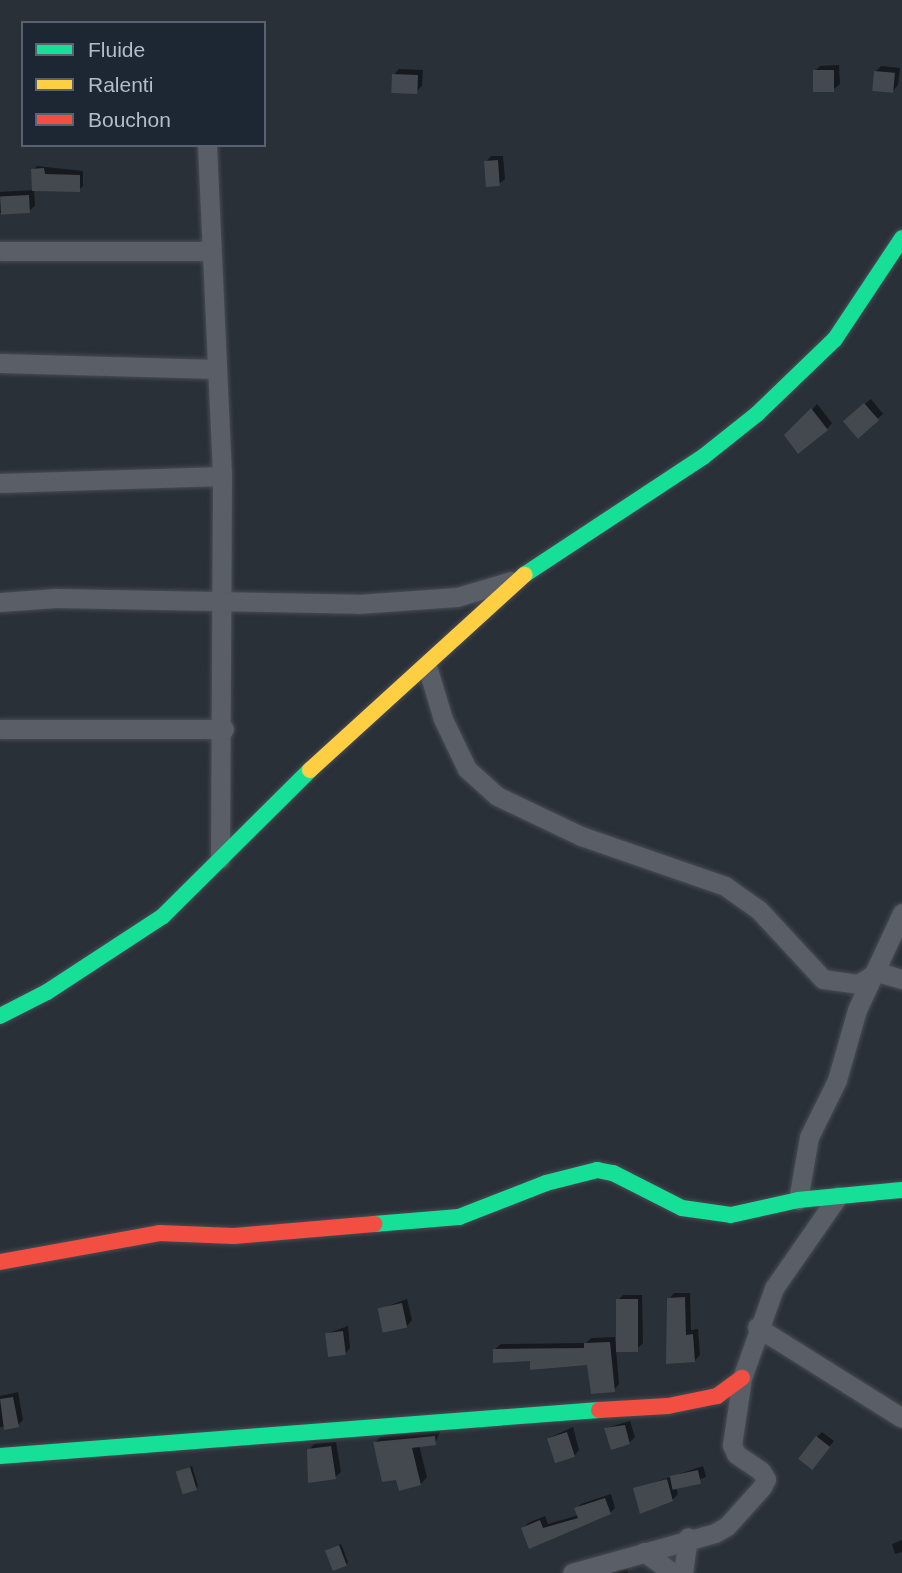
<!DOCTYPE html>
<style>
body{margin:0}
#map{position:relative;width:902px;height:1573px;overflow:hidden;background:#2a3038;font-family:Helvetica,sans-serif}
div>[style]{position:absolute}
.shadow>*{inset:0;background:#0007}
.building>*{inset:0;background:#444950;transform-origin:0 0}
.roads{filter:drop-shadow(0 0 2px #484c53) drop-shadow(0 0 2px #484c53)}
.street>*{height:19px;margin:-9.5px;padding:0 9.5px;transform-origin:9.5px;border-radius:9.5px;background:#5a5e66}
.fast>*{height:16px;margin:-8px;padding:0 8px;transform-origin:8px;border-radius:8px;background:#16e098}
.slow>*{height:16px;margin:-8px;padding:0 8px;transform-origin:8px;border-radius:8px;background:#ffcf43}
.jam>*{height:16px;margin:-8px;padding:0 8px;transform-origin:8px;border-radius:8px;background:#f24e42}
span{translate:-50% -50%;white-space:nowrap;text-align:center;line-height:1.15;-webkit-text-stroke:5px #1d2633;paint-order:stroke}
.legend{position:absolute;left:21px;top:21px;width:245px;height:126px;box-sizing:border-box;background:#1d2633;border:2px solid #59626f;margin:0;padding:9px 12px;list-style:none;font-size:21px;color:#b4bcc9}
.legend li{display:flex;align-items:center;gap:14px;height:35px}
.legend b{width:35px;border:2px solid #59626f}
</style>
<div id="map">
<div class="shadow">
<i style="clip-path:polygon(839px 65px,840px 84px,834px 89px,815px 71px,820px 66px)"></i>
<i style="clip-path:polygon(881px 66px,900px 68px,898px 85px,893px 91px,875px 72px)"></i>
<i style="clip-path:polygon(399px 69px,423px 70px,422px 86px,417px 91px,394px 75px)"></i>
<i style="clip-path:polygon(491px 156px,503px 156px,505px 179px,499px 184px,486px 162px)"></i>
<i style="clip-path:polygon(37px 166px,83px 171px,83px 186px,79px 190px,34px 189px,35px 206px,29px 211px,0 213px,0 192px,34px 190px,33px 170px)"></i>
<i style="clip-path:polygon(871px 399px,883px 414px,877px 419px,850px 416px)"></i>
<i style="clip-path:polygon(817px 404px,832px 423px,827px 429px,799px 424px)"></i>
<i style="clip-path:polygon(674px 1293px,690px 1293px,691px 1330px,698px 1329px,700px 1355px,695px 1360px,668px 1362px,669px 1299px)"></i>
<i style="clip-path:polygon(623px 1295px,642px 1295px,643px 1343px,637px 1349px,618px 1300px)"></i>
<i style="clip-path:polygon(407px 1299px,412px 1320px,407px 1326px,380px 1309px)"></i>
<i style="clip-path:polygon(348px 1326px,350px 1348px,345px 1354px,326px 1334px)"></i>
<i style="clip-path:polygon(615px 1337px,619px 1384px,614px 1390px,589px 1363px,531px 1359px,495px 1349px,501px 1344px,586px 1343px,591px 1338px)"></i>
<i style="clip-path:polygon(18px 1392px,23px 1420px,18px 1425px,0 1427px,0 1396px)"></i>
<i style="clip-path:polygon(630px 1421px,635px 1437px,629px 1443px,606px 1428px)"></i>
<i style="clip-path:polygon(573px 1427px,579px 1450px,574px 1456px,549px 1438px)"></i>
<i style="clip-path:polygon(441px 1430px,435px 1443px,419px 1445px,427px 1477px,421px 1484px,397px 1478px,375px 1443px,381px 1436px)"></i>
<i style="clip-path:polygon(822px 1432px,834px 1441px,817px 1462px,817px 1437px)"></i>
<i style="clip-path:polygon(336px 1442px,341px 1472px,335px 1477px,309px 1450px,314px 1444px)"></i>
<i style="clip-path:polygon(192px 1466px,198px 1486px,196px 1489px,178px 1471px)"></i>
<i style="clip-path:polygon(703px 1466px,706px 1477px,676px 1488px,678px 1494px,672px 1500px,635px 1489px)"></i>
<i style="clip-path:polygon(611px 1494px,615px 1508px,610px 1513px,530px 1546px,523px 1528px,528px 1523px,545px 1516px,548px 1524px,579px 1515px,576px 1509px,581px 1504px)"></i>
<i style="clip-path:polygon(902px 1540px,902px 1552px,895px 1554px,892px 1544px)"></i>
<i style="clip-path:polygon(341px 1544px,348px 1562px,346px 1565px,329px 1549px)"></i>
<i style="clip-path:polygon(627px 1568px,628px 1573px,609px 1573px)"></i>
</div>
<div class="building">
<i style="left:813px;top:70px;width:21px;height:22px"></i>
<i style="left:874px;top:71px;width:21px;height:20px;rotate:5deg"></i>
<i style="left:392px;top:74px;width:26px;height:19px;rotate:2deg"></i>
<i style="left:498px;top:160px;width:26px;height:14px;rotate:86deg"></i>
<i style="clip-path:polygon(44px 168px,45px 174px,80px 175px,80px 192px,32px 191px,31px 169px)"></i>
<i style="left:29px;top:195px;width:18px;height:29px;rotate:87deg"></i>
<i style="left:864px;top:403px;width:23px;height:28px;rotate:49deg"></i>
<i style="clip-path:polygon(811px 408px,828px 430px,798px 454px,784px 435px)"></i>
<i style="clip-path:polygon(685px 1297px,686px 1335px,693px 1334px,695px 1362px,666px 1364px,667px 1298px)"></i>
<i style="left:616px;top:1299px;width:22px;height:53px"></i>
<i style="left:402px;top:1303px;width:25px;height:25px;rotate:78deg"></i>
<i style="left:343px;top:1331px;width:24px;height:18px;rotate:83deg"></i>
<i style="clip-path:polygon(610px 1342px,615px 1392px,591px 1394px,587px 1365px,530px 1370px,530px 1361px,493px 1363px,493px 1349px,584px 1348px,584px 1343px)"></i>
<i style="clip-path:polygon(13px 1397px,19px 1427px,4px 1430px,0 1399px)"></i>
<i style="clip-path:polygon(625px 1425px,630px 1444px,611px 1450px,604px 1428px)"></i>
<i style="left:567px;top:1432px;width:26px;height:21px;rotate:72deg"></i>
<i style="clip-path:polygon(435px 1436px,436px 1445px,412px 1448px,421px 1485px,399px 1491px,396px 1480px,382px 1482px,373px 1442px)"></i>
<i style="left:816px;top:1436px;width:18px;height:29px;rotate:38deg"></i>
<i style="clip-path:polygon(331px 1446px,336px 1479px,308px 1483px,307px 1449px)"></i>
<i style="left:190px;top:1467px;width:24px;height:15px;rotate:73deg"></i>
<i style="left:698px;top:1470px;width:14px;height:29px;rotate:78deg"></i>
<i style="clip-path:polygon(667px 1479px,673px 1501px,640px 1514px,633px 1488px)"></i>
<i style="clip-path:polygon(605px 1498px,611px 1514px,529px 1549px,521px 1528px,540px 1520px,543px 1528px,578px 1518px,574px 1508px)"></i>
<i style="left:339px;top:1545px;width:22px;height:15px;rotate:69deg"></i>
</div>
<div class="roads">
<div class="street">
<i style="left:207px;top:145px;width:331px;rotate:87.4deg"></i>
<i style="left:222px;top:476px;width:383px;rotate:90.3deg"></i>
<i style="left:0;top:251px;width:211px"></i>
<i style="left:0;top:363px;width:217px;rotate:1.6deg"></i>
<i style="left:0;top:483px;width:222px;rotate:-1.8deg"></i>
<i style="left:0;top:602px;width:56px;rotate:-4.1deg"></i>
<i style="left:56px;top:598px;width:302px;rotate:1.1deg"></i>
<i style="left:358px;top:604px;width:99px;rotate:-4deg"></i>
<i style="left:457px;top:597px;width:56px;rotate:-16.5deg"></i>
<i style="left:427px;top:666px;width:55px;rotate:73.2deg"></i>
<i style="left:443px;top:719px;width:55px;rotate:64.4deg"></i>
<i style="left:467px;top:769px;width:40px;rotate:42deg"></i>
<i style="left:497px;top:796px;width:93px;rotate:25.5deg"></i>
<i style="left:581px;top:836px;width:152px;rotate:19.1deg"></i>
<i style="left:725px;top:886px;width:42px;rotate:35.2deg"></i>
<i style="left:759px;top:910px;width:94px;rotate:47.2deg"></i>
<i style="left:823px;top:979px;width:35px;rotate:8deg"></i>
<i style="left:858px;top:984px;width:22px;rotate:-32deg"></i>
<i style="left:877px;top:972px;width:26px;rotate:16deg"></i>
<i style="left:0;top:729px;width:224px"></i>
<i style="left:798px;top:1200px;width:64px;rotate:-80.1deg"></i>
<i style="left:809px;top:1137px;width:64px;rotate:-63.8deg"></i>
<i style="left:837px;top:1080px;width:73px;rotate:-74.1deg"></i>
<i style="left:857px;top:1010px;width:107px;rotate:-65.1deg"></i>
<i style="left:757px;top:1327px;width:171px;rotate:32.1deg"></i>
<i style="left:644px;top:1552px;width:36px;rotate:36deg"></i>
<i style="left:572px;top:1573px;width:148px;rotate:-15.6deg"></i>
<i style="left:715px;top:1533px;width:14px;rotate:-30deg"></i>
<i style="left:727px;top:1526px;width:52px;rotate:-48.1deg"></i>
<i style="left:762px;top:1487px;width:9px;rotate:-63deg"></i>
<i style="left:766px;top:1479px;width:9px;rotate:-122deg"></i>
<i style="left:761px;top:1471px;width:30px;rotate:-146deg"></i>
<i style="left:736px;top:1454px;width:10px;rotate:-114deg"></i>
<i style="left:732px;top:1445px;width:68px;rotate:-81.5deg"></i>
<i style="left:742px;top:1378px;width:96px;rotate:-70.4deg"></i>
<i style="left:774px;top:1288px;width:112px;rotate:-55.2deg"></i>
<i style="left:683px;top:1573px;width:36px;rotate:-82deg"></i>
</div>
<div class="fast">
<i style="left:524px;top:575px;width:214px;rotate:-33.4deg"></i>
<i style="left:703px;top:457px;width:69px;rotate:-38.5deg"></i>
<i style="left:757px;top:414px;width:108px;rotate:-43.9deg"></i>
<i style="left:835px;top:339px;width:121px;rotate:-56.4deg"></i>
<i style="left:0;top:1016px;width:53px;rotate:-27.1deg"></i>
<i style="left:47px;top:992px;width:139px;rotate:-33.2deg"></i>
<i style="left:163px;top:916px;width:207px;rotate:-44.8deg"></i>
<i style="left:374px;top:1224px;width:85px;rotate:-4.7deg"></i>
<i style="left:459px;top:1217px;width:93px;rotate:-21.3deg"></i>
<i style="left:546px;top:1183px;width:53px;rotate:-14.3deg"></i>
<i style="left:597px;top:1170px;width:16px;rotate:11deg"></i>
<i style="left:613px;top:1173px;width:77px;rotate:26.9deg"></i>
<i style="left:682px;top:1208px;width:49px;rotate:8.1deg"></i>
<i style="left:731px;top:1215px;width:69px;rotate:-12.6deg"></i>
<i style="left:798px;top:1200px;width:104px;rotate:-5.5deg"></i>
<i style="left:0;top:1456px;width:601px;rotate:-4.39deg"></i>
</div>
<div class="slow">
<i style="left:310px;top:770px;width:290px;rotate:-42.3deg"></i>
</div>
<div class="jam">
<i style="left:0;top:1262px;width:162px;rotate:-10.3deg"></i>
<i style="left:159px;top:1233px;width:75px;rotate:2.3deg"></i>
<i style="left:234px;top:1236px;width:141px;rotate:-4.9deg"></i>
<i style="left:599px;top:1410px;width:69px;rotate:-3.3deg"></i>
<i style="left:668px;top:1406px;width:50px;rotate:-11.5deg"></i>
<i style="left:717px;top:1396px;width:31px;rotate:-36deg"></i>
</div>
</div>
<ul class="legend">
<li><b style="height:9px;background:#16e098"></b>Fluide</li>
<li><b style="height:9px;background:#ffcf43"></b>Ralenti</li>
<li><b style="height:9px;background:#f24e42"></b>Bouchon</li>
</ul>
</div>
